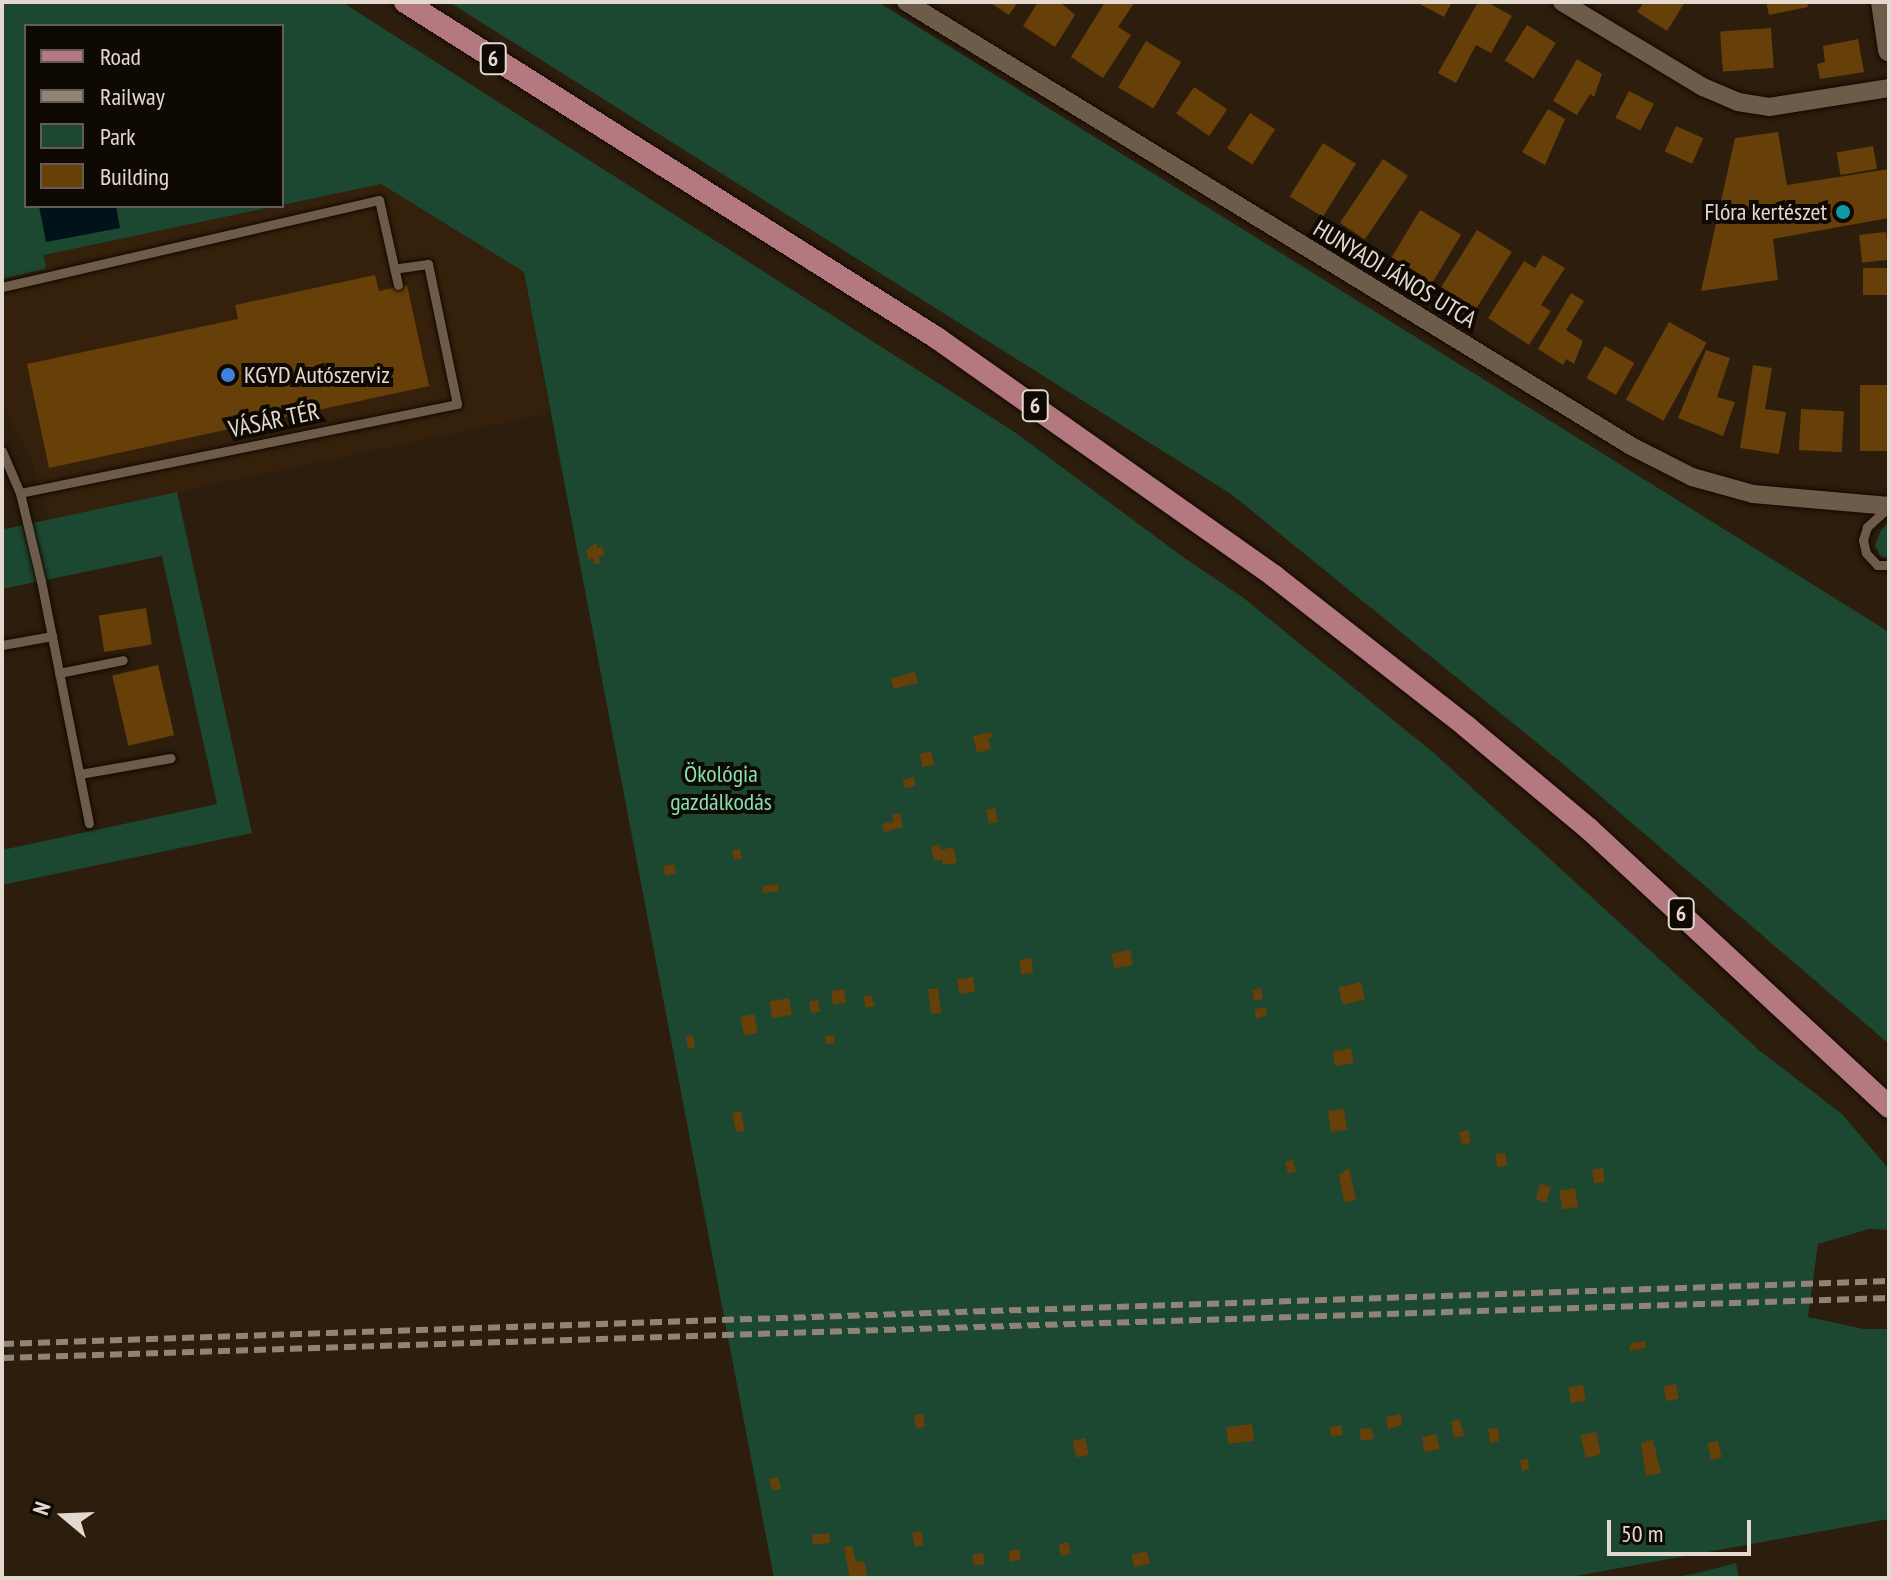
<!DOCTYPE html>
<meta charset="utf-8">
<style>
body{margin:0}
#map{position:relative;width:1891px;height:1580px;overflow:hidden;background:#2c1d0d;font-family:"PT Sans Narrow",sans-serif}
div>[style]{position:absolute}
.built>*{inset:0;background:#35210b}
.green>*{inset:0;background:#1c4731}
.water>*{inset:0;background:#00131a}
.building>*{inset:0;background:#673f08;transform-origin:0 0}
.roads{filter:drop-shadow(0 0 2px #140700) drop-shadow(0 0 2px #140700)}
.service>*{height:9px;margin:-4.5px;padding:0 4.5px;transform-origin:4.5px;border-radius:4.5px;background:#6d5c4a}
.minor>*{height:18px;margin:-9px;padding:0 9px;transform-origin:9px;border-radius:9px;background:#6d5c4a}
.tertiary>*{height:22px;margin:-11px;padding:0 11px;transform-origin:11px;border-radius:11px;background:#6d5c4a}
.primary>*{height:22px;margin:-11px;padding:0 11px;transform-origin:11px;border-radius:11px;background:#b47880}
.rail>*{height:6px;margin-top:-3px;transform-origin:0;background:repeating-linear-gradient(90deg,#908477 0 12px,transparent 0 18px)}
.dots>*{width:22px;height:22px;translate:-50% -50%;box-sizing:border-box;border:4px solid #0f0904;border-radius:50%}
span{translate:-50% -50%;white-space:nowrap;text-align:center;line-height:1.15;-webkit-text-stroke:8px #0f0904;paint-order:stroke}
.shield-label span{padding:2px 6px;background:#0f0904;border:2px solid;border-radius:6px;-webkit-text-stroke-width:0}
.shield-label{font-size:22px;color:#e3d9ce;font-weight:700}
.poi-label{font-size:24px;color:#e3d9ce}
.right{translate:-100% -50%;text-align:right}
.left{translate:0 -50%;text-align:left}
.street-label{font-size:24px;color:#e3d9ce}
.park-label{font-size:24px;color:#85e0ad}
.frame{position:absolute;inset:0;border:4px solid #e3d9ce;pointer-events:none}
.legend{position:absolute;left:24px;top:24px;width:260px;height:184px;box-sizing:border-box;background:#0f0904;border:2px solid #645c55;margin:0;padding:10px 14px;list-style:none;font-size:24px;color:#e3d9ce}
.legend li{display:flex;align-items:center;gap:16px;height:40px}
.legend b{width:40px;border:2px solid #645c55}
.north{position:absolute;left:24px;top:1476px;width:80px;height:80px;-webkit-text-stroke:6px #0f0904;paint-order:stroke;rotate:289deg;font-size:22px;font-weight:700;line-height:32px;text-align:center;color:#e3d9ce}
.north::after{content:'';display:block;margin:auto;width:28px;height:36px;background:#e3d9ce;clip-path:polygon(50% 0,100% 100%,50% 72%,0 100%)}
.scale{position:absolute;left:1607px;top:1520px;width:144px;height:36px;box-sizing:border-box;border:4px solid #e3d9ce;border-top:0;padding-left:10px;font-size:24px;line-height:28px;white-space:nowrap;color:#e3d9ce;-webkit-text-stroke:6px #0f0904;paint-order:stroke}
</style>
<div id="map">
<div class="built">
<i style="clip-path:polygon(381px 184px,524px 272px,550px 413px,50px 519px,30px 457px,2px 406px,2px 279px,46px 269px,44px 255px)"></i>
</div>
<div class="green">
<i style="clip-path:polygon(2px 2px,342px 2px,1016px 433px,1183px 557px,1245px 599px,1435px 754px,1760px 1051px,1842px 1114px,1889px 1169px,1889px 1230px,1869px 1229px,1818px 1244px,1808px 1317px,1864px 1329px,1889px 1329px,1889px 1519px,1565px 1578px,774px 1578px,524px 272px,381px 184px,282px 205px,282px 26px,26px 26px,26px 206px,276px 206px,44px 255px,46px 269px,2px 279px)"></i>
<i style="clip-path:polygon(449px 2px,878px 2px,1889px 632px,1889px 1044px,1563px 764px,1231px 494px)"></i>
<i style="clip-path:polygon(177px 492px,252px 833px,2px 885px,2px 850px,217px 804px,162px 556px,2px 589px,2px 519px,5px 529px)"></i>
<i style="clip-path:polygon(1889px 523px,1889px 558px,1887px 558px,1881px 557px,1875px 546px,1881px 530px)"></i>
<i style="clip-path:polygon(1736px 1563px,1739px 1578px,1670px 1578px,1698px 1573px)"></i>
</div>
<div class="water">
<i style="clip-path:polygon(39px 206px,116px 206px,120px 228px,46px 242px)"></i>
</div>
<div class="building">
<i style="clip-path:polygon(989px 2px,1018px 2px,1009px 15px)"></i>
<i style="clip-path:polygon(1038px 2px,1060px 2px,1075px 15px,1055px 47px,1023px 26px)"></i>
<i style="clip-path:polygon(1105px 2px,1135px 2px,1118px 27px,1131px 35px,1103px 78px,1071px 57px)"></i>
<i style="clip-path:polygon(1416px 2px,1452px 2px,1444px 17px)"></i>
<i style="clip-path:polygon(1478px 2px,1487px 2px,1512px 16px,1491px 53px,1476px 45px,1456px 83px,1438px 73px)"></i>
<i style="clip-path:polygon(1644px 2px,1685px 2px,1667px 31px,1637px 12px)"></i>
<i style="clip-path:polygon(1766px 2px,1807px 2px,1808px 7px,1769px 15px)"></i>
<i style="left:1527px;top:25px;width:34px;height:42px;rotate:32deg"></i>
<i style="left:1771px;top:28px;width:40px;height:51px;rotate:86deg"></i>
<i style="clip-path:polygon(1858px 39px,1864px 72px,1820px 79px,1817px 64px,1825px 62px,1823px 46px)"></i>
<i style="left:1146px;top:41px;width:41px;height:54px;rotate:31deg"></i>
<i style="clip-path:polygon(1577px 59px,1602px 74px,1594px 97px,1590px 94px,1577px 115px,1553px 101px)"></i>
<i style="left:1194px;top:87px;width:40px;height:32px;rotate:34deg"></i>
<i style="left:1629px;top:91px;width:28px;height:30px;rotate:27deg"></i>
<i style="clip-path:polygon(1548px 109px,1565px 119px,1545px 165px,1522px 152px)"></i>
<i style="left:1250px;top:113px;width:30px;height:42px;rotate:33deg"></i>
<i style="left:1676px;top:126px;width:30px;height:28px;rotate:24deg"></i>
<i style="clip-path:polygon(1778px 132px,1787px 185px,1889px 169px,1889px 218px,1773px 239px,1778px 280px,1701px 291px,1735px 138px)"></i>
<i style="left:1323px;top:143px;width:39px;height:63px;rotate:32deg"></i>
<i style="left:1873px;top:146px;width:23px;height:37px;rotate:80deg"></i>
<i style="left:1383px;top:159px;width:30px;height:77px;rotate:34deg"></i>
<i style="left:1420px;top:210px;width:48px;height:58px;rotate:31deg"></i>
<i style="left:1477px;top:230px;width:41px;height:69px;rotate:32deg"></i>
<i style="left:1886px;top:232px;width:28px;height:27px;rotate:84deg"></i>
<i style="clip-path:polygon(1543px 255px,1565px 268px,1541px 305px,1551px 311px,1529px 345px,1488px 318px,1524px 261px,1535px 268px)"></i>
<i style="left:1889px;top:268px;width:27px;height:26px;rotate:90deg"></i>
<i style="clip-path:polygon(375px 275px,379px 291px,407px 285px,429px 386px,49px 468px,27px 364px,238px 319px,235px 305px)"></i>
<i style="clip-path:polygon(1571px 293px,1584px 301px,1566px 330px,1583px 341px,1574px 364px,1566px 359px,1563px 365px,1538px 349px)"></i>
<i style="left:1669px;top:322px;width:43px;height:89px;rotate:29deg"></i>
<i style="left:1605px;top:346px;width:34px;height:37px;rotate:30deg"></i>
<i style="clip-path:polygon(1706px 350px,1730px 358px,1717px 397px,1735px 402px,1723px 436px,1678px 418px)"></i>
<i style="clip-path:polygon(1753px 365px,1772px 368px,1765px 409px,1786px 412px,1779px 454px,1740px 448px)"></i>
<i style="left:1889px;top:385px;width:66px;height:29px;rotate:90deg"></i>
<i style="left:1801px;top:409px;width:43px;height:41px;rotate:3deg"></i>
<i style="clip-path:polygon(596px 543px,597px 548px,603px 547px,604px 555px,599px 556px,600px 563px,594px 564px,593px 558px,588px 560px,586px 550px)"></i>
<i style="left:146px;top:608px;width:37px;height:48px;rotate:81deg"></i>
<i style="left:158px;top:665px;width:72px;height:47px;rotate:77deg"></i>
<i style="left:915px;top:672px;width:11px;height:25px;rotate:75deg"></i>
<i style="clip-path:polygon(991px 732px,993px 737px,988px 738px,991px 749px,977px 753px,973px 736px)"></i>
<i style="clip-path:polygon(931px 751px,934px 765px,922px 767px,920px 754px)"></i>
<i style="clip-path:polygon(914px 777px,915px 786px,904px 788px,903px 780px)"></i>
<i style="left:995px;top:808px;width:14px;height:9px;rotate:78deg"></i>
<i style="clip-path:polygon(900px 813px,903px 827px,884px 832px,882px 824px,894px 821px,892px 815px)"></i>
<i style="clip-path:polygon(940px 844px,941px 850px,953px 847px,957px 863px,943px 865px,942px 859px,934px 861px,931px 847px)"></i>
<i style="left:740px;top:849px;width:10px;height:8px;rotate:79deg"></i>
<i style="left:674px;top:864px;width:9px;height:11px;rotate:77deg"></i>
<i style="left:778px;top:884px;width:7px;height:16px;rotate:82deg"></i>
<i style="left:1130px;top:950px;width:15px;height:19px;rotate:79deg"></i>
<i style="left:1031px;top:958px;width:15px;height:12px;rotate:82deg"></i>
<i style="left:973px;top:977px;width:15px;height:16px;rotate:82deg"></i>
<i style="left:1361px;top:982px;width:18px;height:23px;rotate:77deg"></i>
<i style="left:938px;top:988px;width:25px;height:10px;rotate:83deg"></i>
<i style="left:1261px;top:988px;width:11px;height:9px;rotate:80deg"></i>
<i style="left:844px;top:989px;width:14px;height:13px;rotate:82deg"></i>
<i style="clip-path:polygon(871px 995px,875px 1006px,866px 1008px,863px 996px)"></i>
<i style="left:789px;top:998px;width:17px;height:20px;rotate:80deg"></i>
<i style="left:818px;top:1000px;width:12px;height:9px;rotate:81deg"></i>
<i style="left:1265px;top:1007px;width:9px;height:11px;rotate:77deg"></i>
<i style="left:754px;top:1014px;width:19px;height:14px;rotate:78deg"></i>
<i style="left:693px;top:1035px;width:13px;height:7px;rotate:81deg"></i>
<i style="left:834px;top:1035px;width:8px;height:9px;rotate:83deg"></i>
<i style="left:1351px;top:1048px;width:15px;height:19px;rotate:79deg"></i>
<i style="left:1344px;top:1109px;width:21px;height:16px;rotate:82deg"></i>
<i style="left:741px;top:1111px;width:20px;height:9px;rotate:79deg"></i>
<i style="left:1468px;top:1130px;width:13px;height:9px;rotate:77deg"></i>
<i style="left:1505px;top:1153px;width:13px;height:10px;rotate:81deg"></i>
<i style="left:1293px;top:1160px;width:12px;height:8px;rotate:76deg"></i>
<i style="clip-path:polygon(1349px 1168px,1356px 1200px,1344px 1202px,1339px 1175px)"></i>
<i style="left:1603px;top:1168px;width:14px;height:11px;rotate:82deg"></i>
<i style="left:1540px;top:1184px;width:11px;height:16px;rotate:15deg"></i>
<i style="left:1575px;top:1188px;width:19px;height:16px;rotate:81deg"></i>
<i style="clip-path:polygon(1645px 1341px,1646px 1348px,1629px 1351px,1631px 1343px)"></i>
<i style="left:1676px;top:1384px;width:15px;height:13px;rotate:79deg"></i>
<i style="left:1583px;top:1385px;width:16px;height:15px;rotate:79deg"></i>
<i style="left:923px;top:1414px;width:13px;height:9px;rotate:81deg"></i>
<i style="clip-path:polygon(1401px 1414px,1402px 1425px,1388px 1429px,1386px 1417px)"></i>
<i style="clip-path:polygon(1460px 1420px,1464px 1436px,1454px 1438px,1451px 1421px)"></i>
<i style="left:1252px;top:1424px;width:17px;height:26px;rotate:83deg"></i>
<i style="left:1341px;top:1425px;width:10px;height:12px;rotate:79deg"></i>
<i style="clip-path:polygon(1371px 1428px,1374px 1439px,1361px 1441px,1359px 1429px)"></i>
<i style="clip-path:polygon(1498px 1428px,1499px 1441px,1490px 1443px,1488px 1429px)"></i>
<i style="left:1596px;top:1432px;width:23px;height:16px;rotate:77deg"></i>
<i style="clip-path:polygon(1436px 1434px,1440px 1449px,1424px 1452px,1422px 1437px)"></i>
<i style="left:1085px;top:1438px;width:17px;height:13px;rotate:77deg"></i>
<i style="clip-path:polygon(1653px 1440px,1661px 1473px,1646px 1476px,1641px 1443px)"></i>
<i style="left:1718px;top:1441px;width:17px;height:11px;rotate:77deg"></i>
<i style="clip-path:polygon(1528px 1459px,1529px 1469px,1522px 1471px,1520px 1460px)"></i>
<i style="clip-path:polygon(778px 1477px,781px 1489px,772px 1490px,769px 1479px)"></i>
<i style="left:921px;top:1531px;width:14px;height:9px;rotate:78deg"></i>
<i style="left:829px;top:1533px;width:10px;height:17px;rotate:84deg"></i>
<i style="left:1068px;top:1542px;width:12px;height:10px;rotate:76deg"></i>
<i style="clip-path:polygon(852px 1546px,856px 1562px,864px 1561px,868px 1577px,850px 1578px,844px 1547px)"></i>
<i style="left:1019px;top:1549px;width:11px;height:11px;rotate:80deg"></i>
<i style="left:1147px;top:1551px;width:13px;height:16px;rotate:77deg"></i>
<i style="left:983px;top:1553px;width:11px;height:11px;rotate:80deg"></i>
</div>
<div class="roads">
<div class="service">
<i style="left:2px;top:287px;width:387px;rotate:-13deg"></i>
<i style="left:379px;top:200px;width:87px;rotate:77.4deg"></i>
<i style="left:2px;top:451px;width:46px;rotate:66.8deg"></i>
<i style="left:20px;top:493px;width:90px;rotate:76.6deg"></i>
<i style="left:41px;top:581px;width:247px;rotate:78.8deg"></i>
<i style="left:20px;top:493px;width:446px;rotate:-11.5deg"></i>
<i style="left:457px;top:404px;width:143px;rotate:-101.7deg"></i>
<i style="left:428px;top:264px;width:34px;rotate:172deg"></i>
<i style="left:1889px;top:507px;width:30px;rotate:138deg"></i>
<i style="left:1867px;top:527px;width:14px;rotate:107deg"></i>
<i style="left:1863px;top:540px;width:13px;rotate:77deg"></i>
<i style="left:1866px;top:553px;width:16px;rotate:47deg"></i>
<i style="left:1877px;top:565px;width:12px"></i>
<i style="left:2px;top:645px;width:51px;rotate:-10.2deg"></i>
<i style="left:59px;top:673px;width:65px;rotate:-11.5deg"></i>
<i style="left:80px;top:774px;width:92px;rotate:-10deg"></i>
</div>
<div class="minor">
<i style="left:906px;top:2px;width:850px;rotate:31.48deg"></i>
<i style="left:1631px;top:446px;width:68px;rotate:26.9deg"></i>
<i style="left:1692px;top:477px;width:63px;rotate:15.6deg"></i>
<i style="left:1753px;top:494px;width:137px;rotate:5deg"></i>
<i style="left:1562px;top:2px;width:165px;rotate:31.1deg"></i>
<i style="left:1703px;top:87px;width:38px;rotate:23deg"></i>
<i style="left:1738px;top:102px;width:31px;rotate:9deg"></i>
<i style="left:1769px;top:107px;width:121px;rotate:-9deg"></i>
</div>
<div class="tertiary">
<i style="left:1882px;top:2px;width:49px;rotate:81.7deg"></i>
</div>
<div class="primary">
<i style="left:405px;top:2px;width:629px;rotate:32.28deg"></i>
<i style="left:937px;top:338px;width:413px;rotate:35.2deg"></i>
<i style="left:1274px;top:576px;width:245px;rotate:38deg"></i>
<i style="left:1467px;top:727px;width:159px;rotate:39.9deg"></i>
<i style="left:1589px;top:829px;width:409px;rotate:42.8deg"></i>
</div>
</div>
<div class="rail">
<i style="left:2px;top:1344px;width:1888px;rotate:-1.91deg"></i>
<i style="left:2px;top:1358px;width:1888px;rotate:-1.82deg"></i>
</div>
<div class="dots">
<i style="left:1843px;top:212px;background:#0f9aa8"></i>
<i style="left:228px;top:375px;background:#3f7fe0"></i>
</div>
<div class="shield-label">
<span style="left:493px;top:59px">6</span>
<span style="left:1035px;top:406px">6</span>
<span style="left:1681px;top:914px">6</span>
</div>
<div class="poi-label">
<span class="right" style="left:1827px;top:212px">Flóra kertészet</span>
<span class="left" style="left:244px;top:375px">KGYD Autószerviz</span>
</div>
<div class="street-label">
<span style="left:1395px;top:274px;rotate:31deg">HUNYADI JÁNOS UTCA</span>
<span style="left:274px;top:420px;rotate:-12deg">VÁSÁR TÉR</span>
</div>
<div class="park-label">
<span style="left:721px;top:788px">Ökológia<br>gazdálkodás</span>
</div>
<div class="frame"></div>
<ul class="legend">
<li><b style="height:10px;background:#b47880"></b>Road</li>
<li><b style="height:10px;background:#908477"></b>Railway</li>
<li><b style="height:22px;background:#1c4731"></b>Park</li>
<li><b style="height:22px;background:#673f08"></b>Building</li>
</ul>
<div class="north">N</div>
<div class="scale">50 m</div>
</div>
